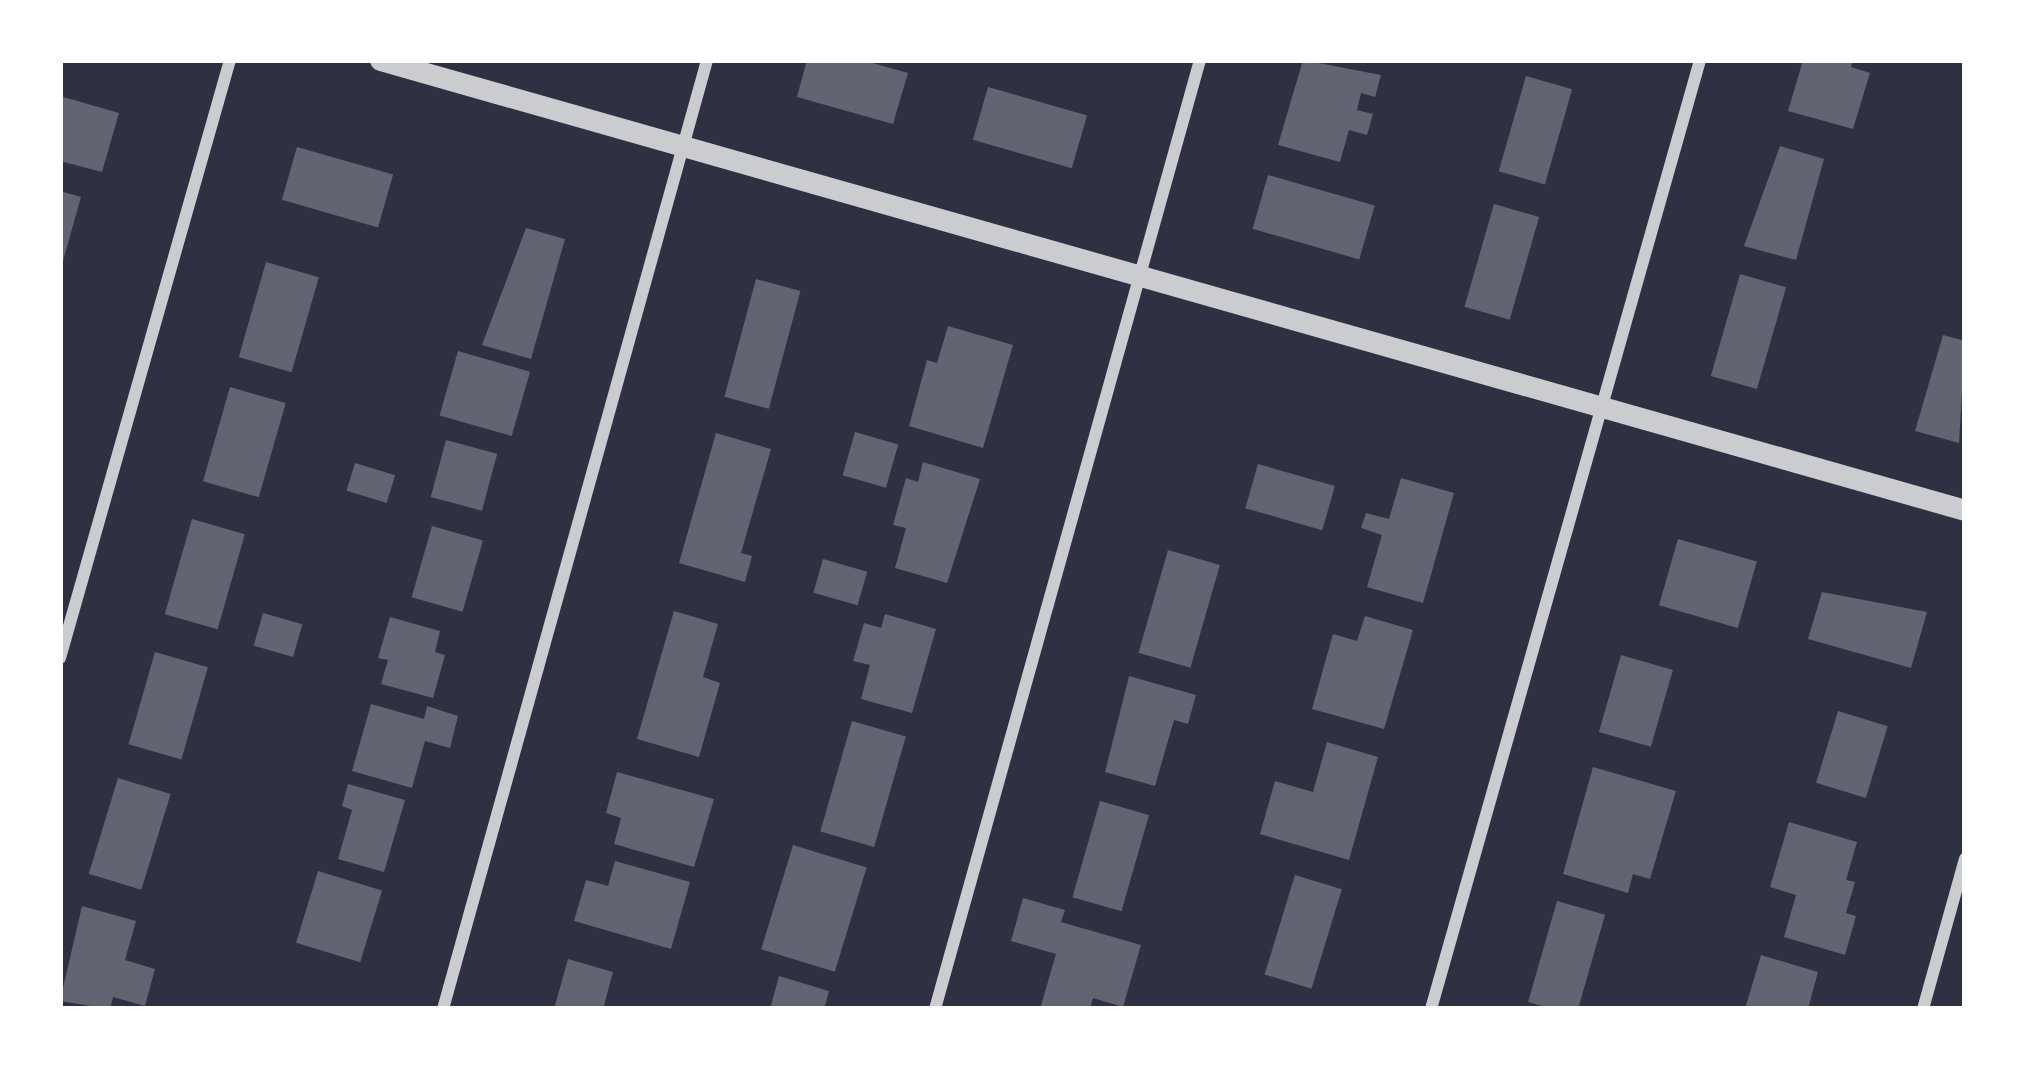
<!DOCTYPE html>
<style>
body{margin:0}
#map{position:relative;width:2025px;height:1069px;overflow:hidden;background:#2d3142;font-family:"Crimson Pro",serif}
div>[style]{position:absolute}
.building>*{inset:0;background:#626471;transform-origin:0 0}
.minor>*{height:12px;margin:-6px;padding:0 6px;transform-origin:6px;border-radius:6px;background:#caccd0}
.tertiary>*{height:21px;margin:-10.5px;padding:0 10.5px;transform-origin:10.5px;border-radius:10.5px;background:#caccd0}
span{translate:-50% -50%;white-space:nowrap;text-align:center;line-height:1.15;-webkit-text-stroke:10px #fff;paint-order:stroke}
.frame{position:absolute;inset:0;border:63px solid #fff;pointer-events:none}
</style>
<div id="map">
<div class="building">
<i style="clip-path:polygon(807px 60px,862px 60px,908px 73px,893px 124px,797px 97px)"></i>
<i style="clip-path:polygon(1303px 60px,1381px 75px,1375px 97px,1361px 93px,1357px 110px,1373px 114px,1367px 135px,1349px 130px,1340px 162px,1278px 145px)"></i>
<i style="clip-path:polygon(1803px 60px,1853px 60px,1851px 67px,1870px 73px,1853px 129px,1788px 111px)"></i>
<i style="left:1526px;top:76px;width:48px;height:99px;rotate:16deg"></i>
<i style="left:988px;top:87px;width:103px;height:55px;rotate:16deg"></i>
<i style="clip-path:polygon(60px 96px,119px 113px,102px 172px,60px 161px)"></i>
<i style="clip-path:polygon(1780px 146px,1824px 159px,1796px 260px,1744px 246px)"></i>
<i style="left:297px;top:147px;width:100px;height:55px;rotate:16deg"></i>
<i style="left:1268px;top:175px;width:111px;height:56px;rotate:16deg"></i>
<i style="clip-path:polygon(60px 191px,81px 197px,61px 268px,60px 268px)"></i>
<i style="left:1494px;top:204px;width:47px;height:107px;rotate:16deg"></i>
<i style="clip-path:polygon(526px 228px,565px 239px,531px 359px,482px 345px)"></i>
<i style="left:266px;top:262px;width:55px;height:99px;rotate:16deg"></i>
<i style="left:1740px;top:274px;width:48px;height:106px;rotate:16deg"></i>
<i style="left:756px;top:279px;width:46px;height:122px;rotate:15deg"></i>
<i style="clip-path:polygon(948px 326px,1013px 345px,983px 448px,909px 426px,927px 360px,937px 363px)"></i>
<i style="clip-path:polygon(1943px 335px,1965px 341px,1959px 443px,1915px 431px)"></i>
<i style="left:458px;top:351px;width:75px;height:67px;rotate:16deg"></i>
<i style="left:230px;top:387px;width:58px;height:98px;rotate:16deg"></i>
<i style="left:855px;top:432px;width:45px;height:45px;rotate:16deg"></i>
<i style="clip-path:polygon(716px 433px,771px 449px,741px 553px,752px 556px,745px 582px,679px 563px)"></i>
<i style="left:446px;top:440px;width:53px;height:59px;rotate:15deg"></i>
<i style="clip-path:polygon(923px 462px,980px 479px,947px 583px,895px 568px,906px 528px,893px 525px,906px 478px,918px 482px)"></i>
<i style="left:355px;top:463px;width:42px;height:29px;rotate:17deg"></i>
<i style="left:1258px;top:464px;width:80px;height:46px;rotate:16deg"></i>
<i style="clip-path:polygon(1401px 478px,1454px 493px,1423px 603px,1367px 587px,1382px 535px,1361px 528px,1366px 513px,1389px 519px)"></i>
<i style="left:192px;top:519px;width:55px;height:99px;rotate:16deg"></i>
<i style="left:432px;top:526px;width:53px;height:74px;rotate:16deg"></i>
<i style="left:1678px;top:539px;width:82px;height:69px;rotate:16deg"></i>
<i style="left:1168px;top:550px;width:54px;height:107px;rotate:16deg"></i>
<i style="left:823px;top:559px;width:46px;height:35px;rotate:16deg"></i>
<i style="clip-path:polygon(1822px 592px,1927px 612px,1911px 668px,1808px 639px)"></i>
<i style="clip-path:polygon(674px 611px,718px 624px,703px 677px,720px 683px,699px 757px,637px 739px)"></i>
<i style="left:263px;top:613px;width:41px;height:34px;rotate:16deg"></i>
<i style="clip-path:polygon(885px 614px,936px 629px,912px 713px,861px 699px,870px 665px,853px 661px,864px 623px,881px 628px)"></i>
<i style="clip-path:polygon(1365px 616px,1413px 630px,1384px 729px,1312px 709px,1333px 634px,1357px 641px)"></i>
<i style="clip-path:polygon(390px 617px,440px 631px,435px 652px,445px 655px,433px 698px,381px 684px,388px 660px,378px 658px)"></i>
<i style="left:155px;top:652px;width:55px;height:96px;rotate:16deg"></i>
<i style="left:1621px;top:655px;width:54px;height:80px;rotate:16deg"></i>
<i style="clip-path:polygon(1129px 676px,1196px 695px,1188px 724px,1174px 720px,1155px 786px,1105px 772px)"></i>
<i style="clip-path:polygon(371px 704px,424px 719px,427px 706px,458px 716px,450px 748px,425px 741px,412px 788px,352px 771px)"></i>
<i style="left:1838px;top:711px;width:52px;height:75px;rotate:17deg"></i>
<i style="left:852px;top:721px;width:56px;height:115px;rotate:16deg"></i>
<i style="clip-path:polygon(1327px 742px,1378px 757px,1349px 860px,1260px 834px,1275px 781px,1313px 792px)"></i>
<i style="clip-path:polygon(1593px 767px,1676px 791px,1650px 879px,1633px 874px,1628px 893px,1563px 874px)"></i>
<i style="clip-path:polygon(617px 772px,714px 799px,694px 867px,614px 844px,621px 818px,606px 813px)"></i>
<i style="left:118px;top:778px;width:55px;height:100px;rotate:17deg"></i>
<i style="clip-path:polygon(348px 784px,405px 800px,384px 872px,338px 859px,352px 810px,342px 806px)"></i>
<i style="left:1100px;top:801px;width:51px;height:100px;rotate:16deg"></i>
<i style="clip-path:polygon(1789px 822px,1857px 842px,1846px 880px,1855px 882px,1846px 913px,1856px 916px,1845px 955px,1784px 937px,1796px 895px,1770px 887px)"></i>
<i style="left:793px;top:845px;width:77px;height:109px;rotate:17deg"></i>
<i style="clip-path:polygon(615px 861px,690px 882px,671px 949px,574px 921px,586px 880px,608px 886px)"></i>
<i style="left:318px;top:871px;width:67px;height:75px;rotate:17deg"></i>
<i style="left:1295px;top:875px;width:49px;height:104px;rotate:17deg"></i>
<i style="clip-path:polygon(1023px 898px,1065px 910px,1061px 922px,1141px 945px,1123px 1007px,1093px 998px,1090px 1009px,1040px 1009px,1056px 954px,1011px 941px)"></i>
<i style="left:1557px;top:901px;width:50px;height:105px;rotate:16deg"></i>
<i style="clip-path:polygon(82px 906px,136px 921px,125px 960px,155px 969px,145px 1006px,113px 997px,110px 1009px,60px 1001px)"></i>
<i style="clip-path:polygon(1761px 955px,1818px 972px,1808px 1009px,1745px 1009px)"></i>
<i style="clip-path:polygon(568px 959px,613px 972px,603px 1009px,554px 1009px)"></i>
<i style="clip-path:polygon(779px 976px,829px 991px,824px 1009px,770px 1009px)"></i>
</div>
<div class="minor">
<i style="left:60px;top:658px;width:622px;rotate:-74.13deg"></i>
<i style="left:443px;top:1009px;width:985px;rotate:-74.45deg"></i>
<i style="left:935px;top:1009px;width:985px;rotate:-74.4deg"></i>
<i style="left:1431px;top:1009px;width:986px;rotate:-74.17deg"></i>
<i style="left:1923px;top:1009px;width:156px;rotate:-74.4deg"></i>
</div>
<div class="tertiary">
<i style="left:380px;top:60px;width:1648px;rotate:15.85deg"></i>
</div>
<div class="frame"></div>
</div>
